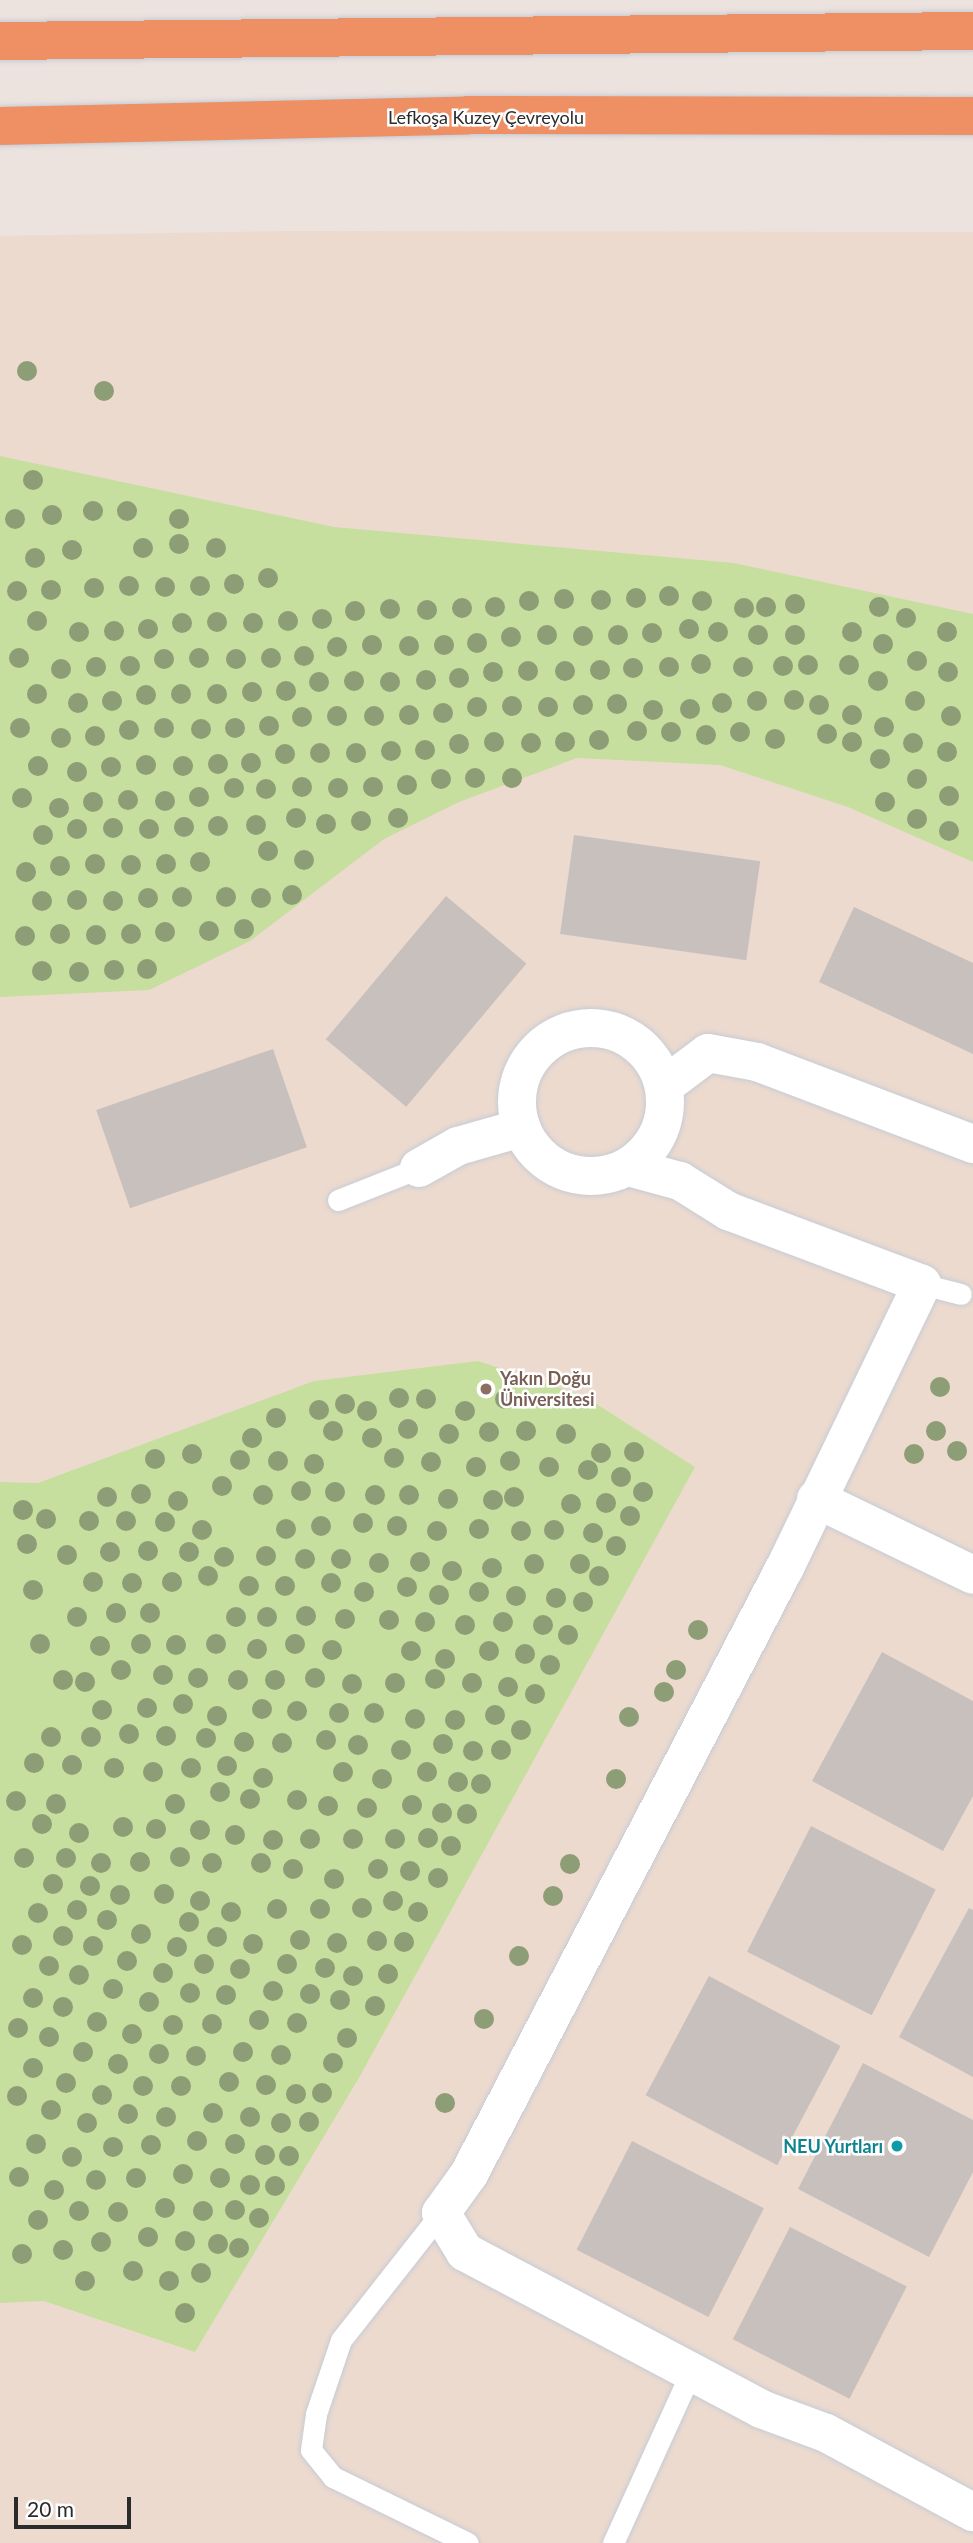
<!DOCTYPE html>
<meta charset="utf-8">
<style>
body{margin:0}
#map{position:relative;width:973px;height:2543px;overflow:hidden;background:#ece2de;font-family:Lato,sans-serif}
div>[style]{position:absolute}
.education>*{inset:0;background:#ecdacf}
.green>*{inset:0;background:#c6df9e}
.building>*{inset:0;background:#c7c0bd;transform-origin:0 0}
.roads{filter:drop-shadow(0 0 2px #c6ccd4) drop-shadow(0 0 2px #c6ccd4)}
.service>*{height:21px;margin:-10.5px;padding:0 10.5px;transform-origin:10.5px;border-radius:10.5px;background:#fff}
.minor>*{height:38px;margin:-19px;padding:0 19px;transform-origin:19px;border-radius:19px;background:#fff}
.minor>.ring{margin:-19px;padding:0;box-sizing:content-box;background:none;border:38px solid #fff;border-radius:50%}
.trunk>*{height:38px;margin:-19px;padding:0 19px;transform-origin:19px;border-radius:19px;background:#ee8f64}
.trees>*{width:20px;height:20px;margin:-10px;border-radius:50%;background:#8d9d75}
.dots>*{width:19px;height:19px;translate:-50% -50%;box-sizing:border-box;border:4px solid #fff;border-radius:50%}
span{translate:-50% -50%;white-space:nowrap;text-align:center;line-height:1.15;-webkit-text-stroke:5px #fff;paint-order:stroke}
.street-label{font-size:18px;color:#2b2b2b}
.education-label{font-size:18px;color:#785e54;font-weight:700}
.left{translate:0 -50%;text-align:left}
.culture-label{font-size:18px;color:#0d838f;font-weight:700}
.right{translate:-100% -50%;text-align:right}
.scale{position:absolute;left:14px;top:2497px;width:117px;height:32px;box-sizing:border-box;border:4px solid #2b2b2b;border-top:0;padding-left:9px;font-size:21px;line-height:24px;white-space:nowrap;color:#2b2b2b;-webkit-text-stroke:5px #fff;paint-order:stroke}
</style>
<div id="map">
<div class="education">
<i style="clip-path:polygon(285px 231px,973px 232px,973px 2543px,0 2543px,0 236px)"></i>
</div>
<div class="green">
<i style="clip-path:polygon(0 456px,334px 527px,734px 563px,973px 614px,973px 862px,848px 807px,720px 765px,577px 758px,459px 802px,384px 839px,250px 941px,149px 990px,0 997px)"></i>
<i style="clip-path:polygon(478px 1361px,584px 1396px,695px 1467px,360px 2076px,195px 2352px,44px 2301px,0 2303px,0 1482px,38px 1483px,314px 1381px)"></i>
</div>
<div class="building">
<i style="left:574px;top:835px;width:188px;height:100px;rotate:8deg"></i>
<i style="left:446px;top:896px;width:105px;height:187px;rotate:40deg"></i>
<i style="clip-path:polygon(854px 907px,973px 963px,973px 1054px,819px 982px)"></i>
<i style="left:273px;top:1049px;width:104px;height:187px;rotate:71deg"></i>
<i style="clip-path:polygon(882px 1652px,973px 1701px,973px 1796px,943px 1851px,812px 1781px)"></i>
<i style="left:811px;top:1826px;width:140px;height:141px;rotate:27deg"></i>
<i style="clip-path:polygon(969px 1908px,973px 1910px,973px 2077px,899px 2037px)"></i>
<i style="left:709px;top:1976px;width:149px;height:135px;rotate:28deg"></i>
<i style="clip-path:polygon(863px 2063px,973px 2120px,973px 2172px,929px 2257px,798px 2189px)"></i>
<i style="left:632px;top:2141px;width:148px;height:122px;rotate:27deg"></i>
<i style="left:790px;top:2227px;width:131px;height:126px;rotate:27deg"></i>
</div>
<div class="roads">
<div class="service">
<i style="left:338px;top:1200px;width:87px;rotate:-21.6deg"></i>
<i style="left:922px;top:1284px;width:40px;rotate:14.4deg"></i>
<i style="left:441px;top:2213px;width:162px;rotate:128.2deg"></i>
<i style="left:341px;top:2340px;width:78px;rotate:108.7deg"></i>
<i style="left:316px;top:2414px;width:36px;rotate:98deg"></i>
<i style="left:311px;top:2450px;width:35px;rotate:51deg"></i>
<i style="left:333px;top:2477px;width:150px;rotate:26.1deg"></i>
<i style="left:613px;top:2543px;width:188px;rotate:-65.5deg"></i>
</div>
<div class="minor">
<i class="ring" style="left:517px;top:1028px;width:110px;height:110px"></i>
<i style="left:664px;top:1086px;width:55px;rotate:-36.9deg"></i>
<i style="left:708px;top:1053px;width:50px;rotate:10.4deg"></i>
<i style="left:757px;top:1062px;width:231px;rotate:20.8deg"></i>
<i style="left:628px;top:1167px;width:54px;rotate:15.1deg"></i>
<i style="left:680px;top:1181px;width:57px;rotate:32deg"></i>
<i style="left:728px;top:1211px;width:207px;rotate:20.6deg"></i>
<i style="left:922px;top:1284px;width:317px;rotate:115.8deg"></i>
<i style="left:784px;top:1569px;width:682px;rotate:117.5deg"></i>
<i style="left:469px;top:2174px;width:48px;rotate:125.7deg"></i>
<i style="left:441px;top:2213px;width:46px;rotate:58.4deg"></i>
<i style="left:465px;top:2252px;width:335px;rotate:27.9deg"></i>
<i style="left:761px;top:2409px;width:69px;rotate:20.3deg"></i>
<i style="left:826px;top:2433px;width:167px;rotate:28.3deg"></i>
<i style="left:419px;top:1168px;width:45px;rotate:-29.4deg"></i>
<i style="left:458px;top:1146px;width:66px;rotate:-15.9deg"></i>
<i style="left:816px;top:1499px;width:174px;rotate:25.8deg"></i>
</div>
<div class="trunk">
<i style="left:0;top:41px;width:973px;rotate:-0.59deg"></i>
<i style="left:0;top:126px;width:468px;rotate:-1.3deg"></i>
<i style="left:468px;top:115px;width:505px;rotate:0.11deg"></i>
</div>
</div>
<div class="trees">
<i style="left:27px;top:371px"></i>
<i style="left:104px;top:391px"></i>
<i style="left:33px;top:480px"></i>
<i style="left:93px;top:511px"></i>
<i style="left:127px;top:511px"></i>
<i style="left:52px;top:515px"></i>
<i style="left:15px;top:519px"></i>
<i style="left:179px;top:519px"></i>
<i style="left:179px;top:544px"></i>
<i style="left:143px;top:548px"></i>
<i style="left:216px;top:548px"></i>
<i style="left:72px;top:550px"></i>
<i style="left:35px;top:558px"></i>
<i style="left:268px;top:578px"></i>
<i style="left:234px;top:584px"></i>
<i style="left:129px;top:586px"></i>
<i style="left:200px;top:586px"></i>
<i style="left:165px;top:587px"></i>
<i style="left:94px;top:588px"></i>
<i style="left:51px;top:590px"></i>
<i style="left:17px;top:591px"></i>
<i style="left:669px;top:596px"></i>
<i style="left:636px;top:598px"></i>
<i style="left:564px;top:599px"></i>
<i style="left:601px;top:600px"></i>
<i style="left:529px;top:601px"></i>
<i style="left:702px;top:601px"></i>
<i style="left:795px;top:604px"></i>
<i style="left:495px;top:607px"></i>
<i style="left:766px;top:607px"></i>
<i style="left:879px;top:607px"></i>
<i style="left:462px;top:608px"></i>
<i style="left:744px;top:608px"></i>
<i style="left:390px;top:609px"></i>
<i style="left:427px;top:610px"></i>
<i style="left:355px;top:611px"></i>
<i style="left:906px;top:618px"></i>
<i style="left:322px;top:619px"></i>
<i style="left:37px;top:621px"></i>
<i style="left:288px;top:621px"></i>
<i style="left:217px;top:622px"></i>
<i style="left:182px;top:623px"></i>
<i style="left:253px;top:623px"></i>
<i style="left:148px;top:629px"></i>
<i style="left:689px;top:629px"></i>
<i style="left:114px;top:631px"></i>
<i style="left:79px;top:632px"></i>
<i style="left:718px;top:632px"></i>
<i style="left:852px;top:632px"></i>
<i style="left:947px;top:632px"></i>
<i style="left:652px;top:633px"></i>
<i style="left:547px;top:635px"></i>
<i style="left:618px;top:635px"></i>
<i style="left:758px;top:635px"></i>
<i style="left:795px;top:635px"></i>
<i style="left:583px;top:636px"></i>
<i style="left:511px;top:637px"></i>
<i style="left:477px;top:643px"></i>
<i style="left:883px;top:644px"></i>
<i style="left:372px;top:645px"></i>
<i style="left:444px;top:645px"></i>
<i style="left:409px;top:646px"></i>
<i style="left:337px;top:647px"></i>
<i style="left:304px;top:656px"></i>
<i style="left:19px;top:658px"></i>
<i style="left:199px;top:658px"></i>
<i style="left:271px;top:658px"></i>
<i style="left:164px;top:659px"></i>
<i style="left:236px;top:659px"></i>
<i style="left:917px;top:661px"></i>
<i style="left:701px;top:664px"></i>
<i style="left:808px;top:665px"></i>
<i style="left:849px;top:665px"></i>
<i style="left:130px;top:666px"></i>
<i style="left:783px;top:666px"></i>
<i style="left:96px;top:667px"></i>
<i style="left:669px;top:667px"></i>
<i style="left:743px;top:667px"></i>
<i style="left:633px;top:668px"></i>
<i style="left:61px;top:669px"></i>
<i style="left:600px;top:670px"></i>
<i style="left:528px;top:671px"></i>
<i style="left:565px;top:671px"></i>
<i style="left:493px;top:672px"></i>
<i style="left:948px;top:672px"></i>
<i style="left:459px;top:678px"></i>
<i style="left:426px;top:680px"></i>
<i style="left:354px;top:681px"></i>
<i style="left:878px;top:681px"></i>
<i style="left:319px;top:682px"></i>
<i style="left:390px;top:682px"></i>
<i style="left:286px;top:691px"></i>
<i style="left:252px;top:692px"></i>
<i style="left:37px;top:694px"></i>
<i style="left:181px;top:694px"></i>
<i style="left:217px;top:694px"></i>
<i style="left:146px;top:695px"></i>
<i style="left:794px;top:700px"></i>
<i style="left:112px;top:701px"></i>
<i style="left:757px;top:701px"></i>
<i style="left:915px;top:701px"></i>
<i style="left:78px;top:703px"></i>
<i style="left:722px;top:703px"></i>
<i style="left:617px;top:704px"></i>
<i style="left:583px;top:705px"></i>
<i style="left:819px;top:705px"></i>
<i style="left:512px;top:706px"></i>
<i style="left:477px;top:707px"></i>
<i style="left:548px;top:707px"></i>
<i style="left:690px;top:709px"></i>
<i style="left:653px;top:710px"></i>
<i style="left:443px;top:713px"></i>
<i style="left:409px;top:715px"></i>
<i style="left:852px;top:715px"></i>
<i style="left:337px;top:716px"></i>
<i style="left:374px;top:716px"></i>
<i style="left:951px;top:716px"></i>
<i style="left:302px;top:717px"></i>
<i style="left:269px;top:726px"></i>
<i style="left:884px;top:727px"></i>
<i style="left:20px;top:728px"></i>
<i style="left:164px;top:728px"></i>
<i style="left:235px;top:728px"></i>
<i style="left:201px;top:729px"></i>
<i style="left:129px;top:730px"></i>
<i style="left:637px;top:731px"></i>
<i style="left:671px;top:732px"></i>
<i style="left:740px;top:732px"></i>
<i style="left:827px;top:734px"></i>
<i style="left:706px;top:735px"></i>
<i style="left:95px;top:736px"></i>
<i style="left:61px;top:738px"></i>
<i style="left:775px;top:739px"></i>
<i style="left:599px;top:740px"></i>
<i style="left:494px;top:742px"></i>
<i style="left:565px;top:742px"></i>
<i style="left:852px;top:742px"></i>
<i style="left:531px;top:743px"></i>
<i style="left:913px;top:743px"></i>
<i style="left:459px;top:744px"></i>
<i style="left:425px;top:750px"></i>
<i style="left:391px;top:751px"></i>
<i style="left:947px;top:752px"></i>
<i style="left:320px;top:753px"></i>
<i style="left:356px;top:753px"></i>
<i style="left:285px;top:754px"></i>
<i style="left:880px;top:759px"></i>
<i style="left:251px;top:763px"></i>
<i style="left:218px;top:764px"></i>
<i style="left:146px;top:765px"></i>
<i style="left:38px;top:766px"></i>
<i style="left:183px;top:766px"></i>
<i style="left:111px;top:767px"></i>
<i style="left:77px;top:772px"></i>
<i style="left:475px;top:778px"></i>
<i style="left:512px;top:778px"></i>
<i style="left:441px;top:779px"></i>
<i style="left:917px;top:779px"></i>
<i style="left:407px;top:785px"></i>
<i style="left:302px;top:787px"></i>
<i style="left:373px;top:787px"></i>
<i style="left:234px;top:788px"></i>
<i style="left:338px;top:788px"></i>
<i style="left:266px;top:789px"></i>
<i style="left:949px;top:796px"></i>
<i style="left:199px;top:797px"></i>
<i style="left:22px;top:798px"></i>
<i style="left:128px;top:800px"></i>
<i style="left:165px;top:801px"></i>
<i style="left:93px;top:802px"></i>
<i style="left:885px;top:802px"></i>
<i style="left:59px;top:808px"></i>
<i style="left:296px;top:818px"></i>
<i style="left:398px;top:818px"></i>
<i style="left:917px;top:819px"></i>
<i style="left:361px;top:821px"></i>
<i style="left:326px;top:824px"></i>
<i style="left:256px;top:825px"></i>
<i style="left:218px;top:826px"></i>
<i style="left:184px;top:827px"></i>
<i style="left:113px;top:828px"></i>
<i style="left:77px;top:829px"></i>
<i style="left:149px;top:829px"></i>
<i style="left:949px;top:831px"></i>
<i style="left:43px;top:835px"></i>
<i style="left:268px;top:851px"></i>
<i style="left:304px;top:860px"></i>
<i style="left:200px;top:862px"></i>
<i style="left:95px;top:864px"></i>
<i style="left:166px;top:864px"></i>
<i style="left:131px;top:865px"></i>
<i style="left:60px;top:866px"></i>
<i style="left:26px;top:872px"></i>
<i style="left:292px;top:895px"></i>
<i style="left:182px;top:897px"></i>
<i style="left:226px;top:897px"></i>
<i style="left:148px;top:898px"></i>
<i style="left:261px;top:898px"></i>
<i style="left:77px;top:900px"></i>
<i style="left:42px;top:901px"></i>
<i style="left:113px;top:901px"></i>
<i style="left:244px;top:929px"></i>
<i style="left:209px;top:931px"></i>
<i style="left:165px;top:932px"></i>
<i style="left:60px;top:934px"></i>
<i style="left:131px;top:934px"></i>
<i style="left:96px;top:935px"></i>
<i style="left:25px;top:936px"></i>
<i style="left:147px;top:969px"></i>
<i style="left:114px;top:970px"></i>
<i style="left:42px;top:971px"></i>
<i style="left:79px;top:972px"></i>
<i style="left:940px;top:1387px"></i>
<i style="left:399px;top:1398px"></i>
<i style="left:426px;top:1399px"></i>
<i style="left:505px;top:1399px"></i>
<i style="left:345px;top:1404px"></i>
<i style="left:319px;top:1410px"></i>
<i style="left:367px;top:1411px"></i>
<i style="left:465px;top:1411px"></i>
<i style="left:276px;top:1418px"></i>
<i style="left:408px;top:1429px"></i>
<i style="left:333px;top:1431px"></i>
<i style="left:526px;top:1431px"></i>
<i style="left:936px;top:1431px"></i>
<i style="left:489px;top:1432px"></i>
<i style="left:449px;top:1434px"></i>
<i style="left:566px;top:1434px"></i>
<i style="left:252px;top:1438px"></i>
<i style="left:372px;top:1438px"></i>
<i style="left:957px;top:1451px"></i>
<i style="left:634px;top:1452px"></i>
<i style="left:601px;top:1453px"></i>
<i style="left:192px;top:1454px"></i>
<i style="left:914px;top:1454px"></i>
<i style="left:394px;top:1458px"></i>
<i style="left:155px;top:1459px"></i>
<i style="left:240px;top:1460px"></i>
<i style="left:278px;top:1461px"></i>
<i style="left:510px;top:1461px"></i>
<i style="left:431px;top:1462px"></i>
<i style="left:314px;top:1464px"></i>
<i style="left:476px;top:1467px"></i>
<i style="left:549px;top:1467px"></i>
<i style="left:588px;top:1470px"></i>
<i style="left:621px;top:1477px"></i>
<i style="left:222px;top:1486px"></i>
<i style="left:301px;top:1491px"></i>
<i style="left:335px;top:1492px"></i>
<i style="left:643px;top:1492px"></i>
<i style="left:141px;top:1494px"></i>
<i style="left:263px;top:1495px"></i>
<i style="left:375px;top:1495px"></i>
<i style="left:409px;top:1495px"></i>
<i style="left:107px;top:1497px"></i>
<i style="left:514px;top:1497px"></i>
<i style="left:448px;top:1499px"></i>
<i style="left:493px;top:1500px"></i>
<i style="left:178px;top:1501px"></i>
<i style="left:606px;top:1503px"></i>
<i style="left:571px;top:1504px"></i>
<i style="left:23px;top:1510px"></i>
<i style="left:630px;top:1516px"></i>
<i style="left:46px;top:1519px"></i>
<i style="left:89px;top:1521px"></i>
<i style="left:126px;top:1521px"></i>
<i style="left:165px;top:1522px"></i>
<i style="left:363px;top:1523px"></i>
<i style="left:321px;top:1526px"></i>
<i style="left:397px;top:1526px"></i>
<i style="left:286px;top:1529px"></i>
<i style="left:479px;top:1529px"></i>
<i style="left:202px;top:1530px"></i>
<i style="left:554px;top:1530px"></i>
<i style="left:437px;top:1531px"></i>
<i style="left:521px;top:1531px"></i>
<i style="left:593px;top:1533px"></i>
<i style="left:27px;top:1544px"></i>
<i style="left:616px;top:1546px"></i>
<i style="left:148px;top:1551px"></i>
<i style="left:110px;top:1552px"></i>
<i style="left:189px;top:1552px"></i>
<i style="left:67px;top:1555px"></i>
<i style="left:266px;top:1556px"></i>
<i style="left:224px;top:1557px"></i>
<i style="left:305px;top:1559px"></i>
<i style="left:341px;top:1559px"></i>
<i style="left:420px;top:1562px"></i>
<i style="left:379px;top:1563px"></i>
<i style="left:534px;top:1564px"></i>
<i style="left:580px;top:1564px"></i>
<i style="left:492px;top:1568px"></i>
<i style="left:452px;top:1571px"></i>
<i style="left:208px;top:1576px"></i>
<i style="left:599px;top:1576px"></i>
<i style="left:93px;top:1582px"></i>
<i style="left:172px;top:1582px"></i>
<i style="left:132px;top:1583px"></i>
<i style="left:331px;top:1583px"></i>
<i style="left:249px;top:1586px"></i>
<i style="left:285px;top:1586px"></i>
<i style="left:407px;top:1587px"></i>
<i style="left:33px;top:1590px"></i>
<i style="left:364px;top:1592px"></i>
<i style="left:479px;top:1592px"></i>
<i style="left:439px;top:1595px"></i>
<i style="left:516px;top:1596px"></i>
<i style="left:556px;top:1598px"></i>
<i style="left:583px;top:1602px"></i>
<i style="left:116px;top:1613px"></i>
<i style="left:150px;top:1613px"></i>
<i style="left:306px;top:1616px"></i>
<i style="left:77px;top:1617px"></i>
<i style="left:236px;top:1617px"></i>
<i style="left:267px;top:1617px"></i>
<i style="left:345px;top:1619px"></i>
<i style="left:389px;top:1620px"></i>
<i style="left:425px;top:1622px"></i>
<i style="left:503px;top:1622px"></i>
<i style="left:465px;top:1625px"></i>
<i style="left:543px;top:1625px"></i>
<i style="left:698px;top:1630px"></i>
<i style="left:568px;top:1635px"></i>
<i style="left:40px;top:1644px"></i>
<i style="left:141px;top:1644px"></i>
<i style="left:216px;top:1644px"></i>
<i style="left:295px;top:1644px"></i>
<i style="left:176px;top:1645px"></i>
<i style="left:100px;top:1646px"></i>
<i style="left:257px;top:1649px"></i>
<i style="left:332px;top:1650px"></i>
<i style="left:411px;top:1651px"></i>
<i style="left:489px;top:1651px"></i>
<i style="left:525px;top:1654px"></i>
<i style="left:445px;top:1659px"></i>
<i style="left:550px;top:1665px"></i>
<i style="left:121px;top:1670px"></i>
<i style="left:676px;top:1670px"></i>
<i style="left:163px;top:1675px"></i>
<i style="left:198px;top:1678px"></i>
<i style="left:315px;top:1678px"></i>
<i style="left:435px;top:1679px"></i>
<i style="left:63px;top:1680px"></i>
<i style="left:238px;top:1680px"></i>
<i style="left:275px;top:1680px"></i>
<i style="left:85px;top:1682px"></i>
<i style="left:395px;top:1683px"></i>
<i style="left:472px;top:1683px"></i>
<i style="left:352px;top:1684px"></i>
<i style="left:508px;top:1687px"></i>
<i style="left:664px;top:1692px"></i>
<i style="left:535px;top:1694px"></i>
<i style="left:183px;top:1704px"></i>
<i style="left:147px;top:1708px"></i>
<i style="left:262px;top:1709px"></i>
<i style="left:102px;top:1710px"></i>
<i style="left:297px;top:1711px"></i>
<i style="left:339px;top:1713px"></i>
<i style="left:374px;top:1713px"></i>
<i style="left:495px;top:1715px"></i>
<i style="left:217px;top:1716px"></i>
<i style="left:629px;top:1717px"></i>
<i style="left:415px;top:1719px"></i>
<i style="left:455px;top:1720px"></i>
<i style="left:521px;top:1730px"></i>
<i style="left:129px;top:1734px"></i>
<i style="left:166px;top:1736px"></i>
<i style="left:51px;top:1737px"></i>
<i style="left:91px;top:1737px"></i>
<i style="left:206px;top:1738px"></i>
<i style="left:326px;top:1740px"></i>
<i style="left:244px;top:1742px"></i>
<i style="left:282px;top:1743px"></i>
<i style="left:443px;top:1744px"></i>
<i style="left:358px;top:1745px"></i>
<i style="left:401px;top:1750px"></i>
<i style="left:501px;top:1750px"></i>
<i style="left:473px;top:1751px"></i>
<i style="left:34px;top:1763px"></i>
<i style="left:72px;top:1765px"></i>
<i style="left:227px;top:1766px"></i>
<i style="left:114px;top:1768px"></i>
<i style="left:191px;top:1768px"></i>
<i style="left:153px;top:1772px"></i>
<i style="left:343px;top:1772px"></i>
<i style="left:427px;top:1772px"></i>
<i style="left:263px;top:1778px"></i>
<i style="left:382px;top:1779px"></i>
<i style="left:616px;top:1779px"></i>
<i style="left:458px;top:1782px"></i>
<i style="left:481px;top:1784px"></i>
<i style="left:220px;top:1792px"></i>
<i style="left:250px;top:1799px"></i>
<i style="left:297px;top:1800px"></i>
<i style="left:16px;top:1801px"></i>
<i style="left:56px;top:1804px"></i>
<i style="left:175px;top:1804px"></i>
<i style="left:412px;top:1805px"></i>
<i style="left:328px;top:1806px"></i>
<i style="left:367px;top:1808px"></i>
<i style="left:442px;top:1813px"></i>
<i style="left:467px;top:1814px"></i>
<i style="left:42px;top:1824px"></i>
<i style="left:123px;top:1827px"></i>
<i style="left:156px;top:1829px"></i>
<i style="left:200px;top:1830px"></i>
<i style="left:79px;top:1833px"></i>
<i style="left:235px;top:1835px"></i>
<i style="left:428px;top:1838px"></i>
<i style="left:310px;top:1839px"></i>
<i style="left:353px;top:1839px"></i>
<i style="left:395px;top:1839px"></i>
<i style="left:273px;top:1840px"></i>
<i style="left:451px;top:1846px"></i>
<i style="left:180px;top:1857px"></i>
<i style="left:24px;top:1858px"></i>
<i style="left:66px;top:1858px"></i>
<i style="left:140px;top:1862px"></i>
<i style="left:101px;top:1863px"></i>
<i style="left:212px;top:1863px"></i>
<i style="left:261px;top:1863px"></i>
<i style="left:570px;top:1864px"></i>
<i style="left:293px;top:1869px"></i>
<i style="left:378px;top:1869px"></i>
<i style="left:410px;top:1871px"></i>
<i style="left:438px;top:1878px"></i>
<i style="left:334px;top:1879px"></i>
<i style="left:53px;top:1884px"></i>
<i style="left:90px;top:1886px"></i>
<i style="left:164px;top:1894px"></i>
<i style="left:120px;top:1895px"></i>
<i style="left:553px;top:1896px"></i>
<i style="left:200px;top:1901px"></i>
<i style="left:393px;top:1901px"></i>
<i style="left:362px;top:1908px"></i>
<i style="left:277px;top:1909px"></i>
<i style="left:320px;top:1909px"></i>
<i style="left:77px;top:1910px"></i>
<i style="left:231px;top:1912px"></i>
<i style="left:418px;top:1912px"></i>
<i style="left:38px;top:1913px"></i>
<i style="left:107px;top:1920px"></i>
<i style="left:189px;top:1922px"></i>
<i style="left:141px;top:1934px"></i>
<i style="left:63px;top:1936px"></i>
<i style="left:217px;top:1937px"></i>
<i style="left:300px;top:1940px"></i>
<i style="left:377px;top:1941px"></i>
<i style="left:404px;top:1942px"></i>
<i style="left:337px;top:1943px"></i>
<i style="left:253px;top:1944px"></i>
<i style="left:22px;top:1945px"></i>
<i style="left:93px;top:1946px"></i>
<i style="left:177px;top:1947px"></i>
<i style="left:519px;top:1956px"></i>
<i style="left:127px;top:1961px"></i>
<i style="left:204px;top:1964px"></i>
<i style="left:287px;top:1964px"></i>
<i style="left:49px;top:1966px"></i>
<i style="left:325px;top:1968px"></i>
<i style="left:240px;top:1969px"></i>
<i style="left:163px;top:1973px"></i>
<i style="left:388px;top:1974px"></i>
<i style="left:79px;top:1975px"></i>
<i style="left:353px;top:1976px"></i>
<i style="left:113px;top:1989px"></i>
<i style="left:273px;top:1991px"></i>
<i style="left:190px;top:1993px"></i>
<i style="left:310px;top:1994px"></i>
<i style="left:226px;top:1995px"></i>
<i style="left:33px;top:1998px"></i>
<i style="left:340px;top:2000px"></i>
<i style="left:149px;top:2002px"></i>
<i style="left:375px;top:2006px"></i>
<i style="left:63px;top:2007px"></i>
<i style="left:484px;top:2019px"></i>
<i style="left:259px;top:2020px"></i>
<i style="left:97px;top:2022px"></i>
<i style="left:297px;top:2023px"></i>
<i style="left:212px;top:2024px"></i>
<i style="left:173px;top:2025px"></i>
<i style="left:18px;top:2028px"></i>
<i style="left:132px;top:2034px"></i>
<i style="left:49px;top:2037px"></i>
<i style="left:347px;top:2038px"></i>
<i style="left:83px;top:2052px"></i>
<i style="left:243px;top:2052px"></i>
<i style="left:159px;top:2054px"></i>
<i style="left:281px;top:2055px"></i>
<i style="left:196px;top:2056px"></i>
<i style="left:333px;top:2063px"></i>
<i style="left:118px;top:2064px"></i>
<i style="left:33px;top:2068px"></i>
<i style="left:229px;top:2082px"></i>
<i style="left:66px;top:2083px"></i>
<i style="left:266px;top:2085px"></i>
<i style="left:143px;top:2086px"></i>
<i style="left:181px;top:2086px"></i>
<i style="left:322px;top:2093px"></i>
<i style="left:296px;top:2094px"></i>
<i style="left:102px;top:2095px"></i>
<i style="left:17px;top:2096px"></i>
<i style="left:445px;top:2103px"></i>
<i style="left:51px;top:2110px"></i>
<i style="left:213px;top:2113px"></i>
<i style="left:128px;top:2114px"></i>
<i style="left:166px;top:2117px"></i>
<i style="left:250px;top:2117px"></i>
<i style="left:309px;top:2122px"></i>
<i style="left:87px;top:2123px"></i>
<i style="left:281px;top:2123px"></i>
<i style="left:197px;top:2141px"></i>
<i style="left:36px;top:2144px"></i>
<i style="left:235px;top:2144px"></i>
<i style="left:151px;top:2145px"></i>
<i style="left:113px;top:2147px"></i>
<i style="left:265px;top:2155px"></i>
<i style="left:289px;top:2156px"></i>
<i style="left:72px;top:2157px"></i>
<i style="left:183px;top:2174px"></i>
<i style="left:19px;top:2177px"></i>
<i style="left:136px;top:2178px"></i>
<i style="left:220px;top:2178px"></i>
<i style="left:96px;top:2180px"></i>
<i style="left:250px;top:2185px"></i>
<i style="left:275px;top:2186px"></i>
<i style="left:54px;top:2190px"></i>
<i style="left:165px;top:2208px"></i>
<i style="left:235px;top:2210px"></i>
<i style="left:79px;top:2211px"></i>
<i style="left:203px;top:2211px"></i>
<i style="left:118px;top:2212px"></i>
<i style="left:259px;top:2218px"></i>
<i style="left:38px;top:2220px"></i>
<i style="left:148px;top:2237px"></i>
<i style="left:185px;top:2241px"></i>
<i style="left:101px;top:2242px"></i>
<i style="left:218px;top:2244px"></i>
<i style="left:239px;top:2248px"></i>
<i style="left:63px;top:2250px"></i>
<i style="left:22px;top:2254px"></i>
<i style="left:133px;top:2271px"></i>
<i style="left:201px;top:2273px"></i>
<i style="left:85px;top:2281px"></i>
<i style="left:169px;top:2281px"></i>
<i style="left:185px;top:2313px"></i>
</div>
<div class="dots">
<i style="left:486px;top:1389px;background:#8d6e63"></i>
<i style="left:897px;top:2146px;background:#0f9aa8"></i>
</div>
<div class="street-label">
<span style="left:486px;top:117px">Lefkoşa Kuzey Çevreyolu</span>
</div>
<div class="education-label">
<span class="left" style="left:500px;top:1389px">Yakın Doğu<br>Üniversitesi</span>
</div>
<div class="culture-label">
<span class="right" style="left:883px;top:2146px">NEU Yurtları</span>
</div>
<div class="scale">20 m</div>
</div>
